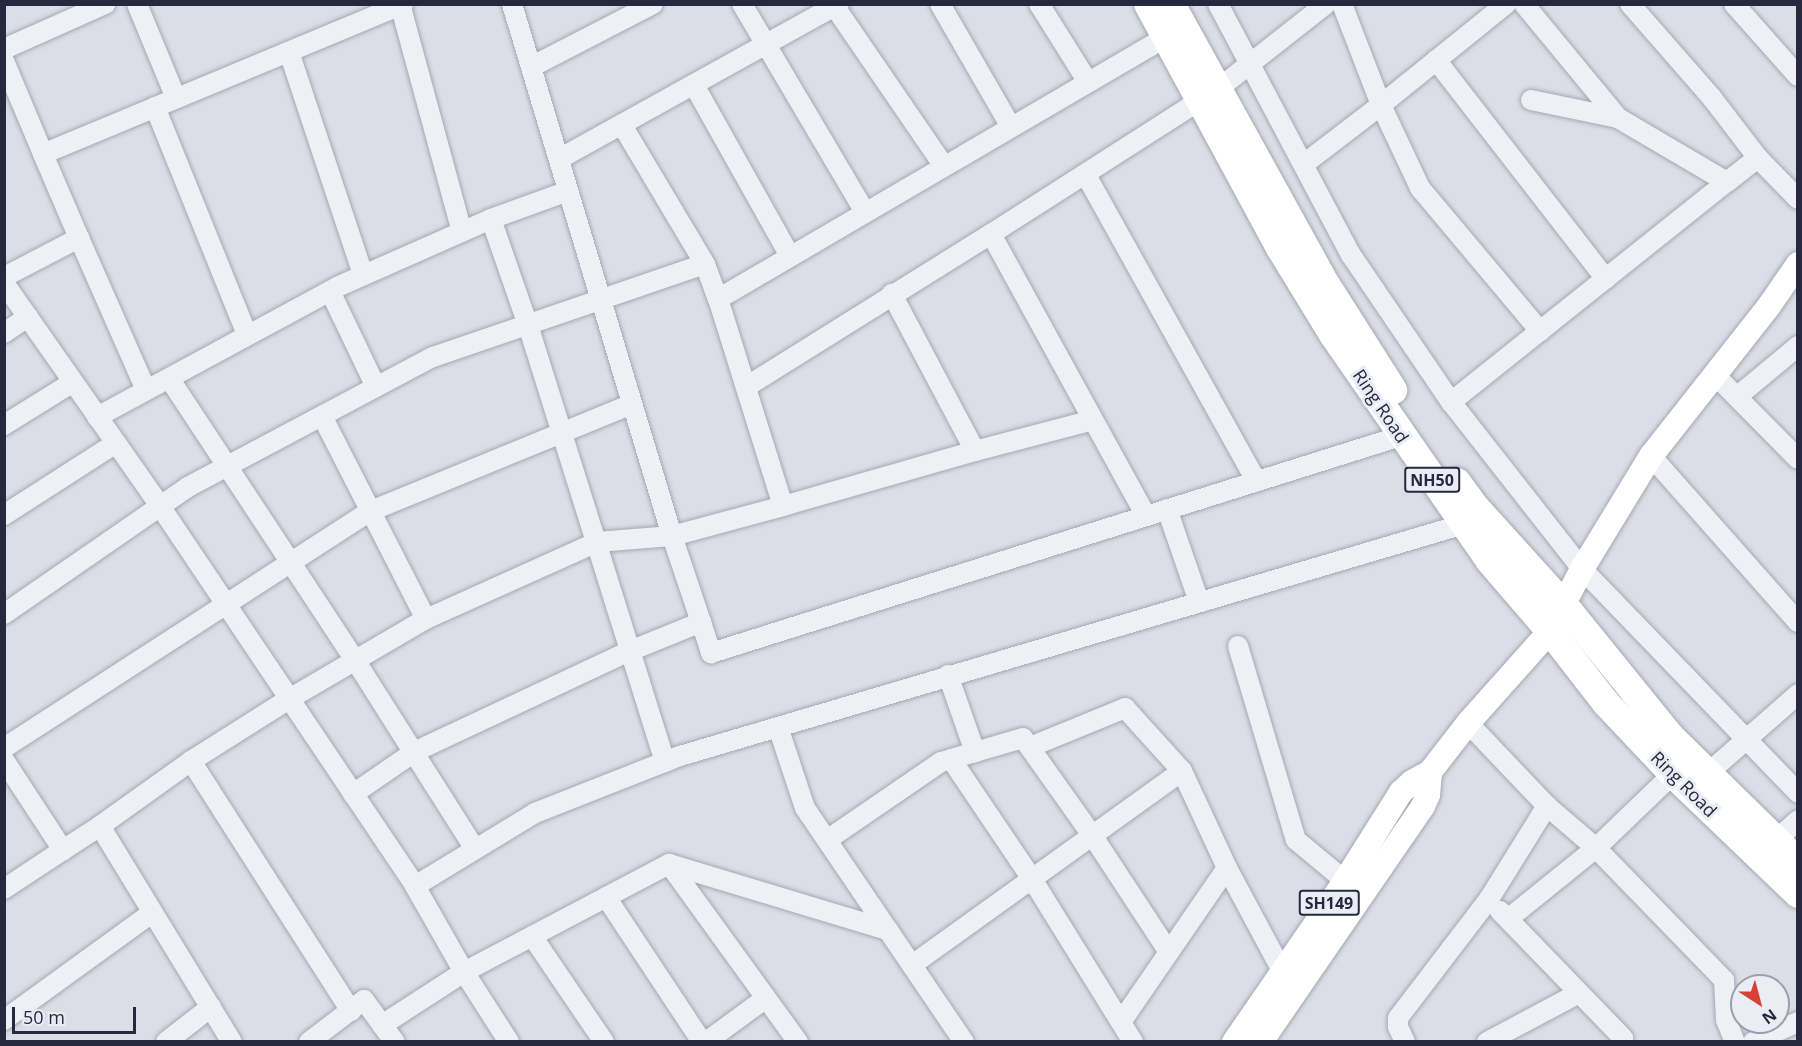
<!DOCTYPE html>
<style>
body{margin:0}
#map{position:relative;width:1802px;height:1046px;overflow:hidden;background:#dcdee7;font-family:"Open Sans",sans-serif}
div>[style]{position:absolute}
.roads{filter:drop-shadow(0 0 2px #a5a7b4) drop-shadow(0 0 2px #a5a7b4)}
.minor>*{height:20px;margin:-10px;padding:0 10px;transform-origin:10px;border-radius:10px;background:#eff0f5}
.major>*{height:24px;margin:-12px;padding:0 12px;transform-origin:12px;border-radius:12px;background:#fff}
.highway>*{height:28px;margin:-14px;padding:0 14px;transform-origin:14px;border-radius:14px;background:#fff}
span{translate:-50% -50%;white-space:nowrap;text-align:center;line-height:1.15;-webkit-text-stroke:6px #ebedf5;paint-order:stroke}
.shield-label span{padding:2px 4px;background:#ebedf5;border:2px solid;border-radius:4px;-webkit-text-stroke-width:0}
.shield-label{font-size:16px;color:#25283e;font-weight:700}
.street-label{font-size:18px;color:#25283e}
.frame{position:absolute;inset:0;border:6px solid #25283e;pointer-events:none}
.north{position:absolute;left:1730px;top:974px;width:60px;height:60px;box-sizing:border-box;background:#ebedf5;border:2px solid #9c9eac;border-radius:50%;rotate:144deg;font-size:16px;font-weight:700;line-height:24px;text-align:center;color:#25283e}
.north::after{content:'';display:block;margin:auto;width:21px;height:27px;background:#d74136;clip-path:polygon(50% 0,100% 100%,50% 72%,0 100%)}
.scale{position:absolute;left:12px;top:1007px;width:124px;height:27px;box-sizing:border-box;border:3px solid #25283e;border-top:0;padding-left:8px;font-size:18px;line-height:21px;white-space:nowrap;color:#25283e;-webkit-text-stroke:4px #ebedf5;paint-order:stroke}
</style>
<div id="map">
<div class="roads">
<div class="minor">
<i style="left:137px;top:4px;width:102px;rotate:67.5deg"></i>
<i style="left:400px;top:4px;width:236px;rotate:74.8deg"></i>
<i style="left:742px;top:4px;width:242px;rotate:59.4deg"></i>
<i style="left:940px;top:4px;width:142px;rotate:60deg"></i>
<i style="left:1039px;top:4px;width:92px;rotate:57.9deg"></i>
<i style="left:1218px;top:4px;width:284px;rotate:62.1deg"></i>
<i style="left:1351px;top:255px;width:178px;rotate:55.8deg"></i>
<i style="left:1451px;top:402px;width:212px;rotate:51.9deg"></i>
<i style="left:1582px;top:569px;width:311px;rotate:46deg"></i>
<i style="left:1506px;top:4px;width:161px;rotate:141.1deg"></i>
<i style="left:1381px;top:105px;width:92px;rotate:64.8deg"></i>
<i style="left:1420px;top:188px;width:187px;rotate:50deg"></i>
<i style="left:1524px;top:4px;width:148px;rotate:50.5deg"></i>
<i style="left:1618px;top:118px;width:126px;rotate:30.4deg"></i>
<i style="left:1727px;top:182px;width:39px;rotate:-38deg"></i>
<i style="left:1630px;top:4px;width:125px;rotate:48.9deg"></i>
<i style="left:1712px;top:98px;width:76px;rotate:52.5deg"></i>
<i style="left:1758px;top:158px;width:57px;rotate:45.7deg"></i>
<i style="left:1734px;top:4px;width:96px;rotate:48.4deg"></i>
<i style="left:835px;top:7px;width:193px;rotate:55.6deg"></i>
<i style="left:4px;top:49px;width:111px;rotate:-24deg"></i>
<i style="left:289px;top:52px;width:235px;rotate:71.6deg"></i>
<i style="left:1436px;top:60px;width:277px;rotate:52.2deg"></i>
<i style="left:4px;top:61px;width:101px;rotate:67.2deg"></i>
<i style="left:531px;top:67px;width:137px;rotate:-27.3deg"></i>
<i style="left:694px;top:85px;width:196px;rotate:60.7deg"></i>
<i style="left:1531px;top:100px;width:89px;rotate:11.7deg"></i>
<i style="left:155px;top:107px;width:246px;rotate:68deg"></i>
<i style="left:622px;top:125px;width:162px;rotate:59.2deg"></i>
<i style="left:559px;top:159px;width:320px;rotate:-29deg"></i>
<i style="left:1304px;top:164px;width:97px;rotate:-37.5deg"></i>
<i style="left:1381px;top:105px;width:108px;rotate:-111.1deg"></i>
<i style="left:1086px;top:175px;width:350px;rotate:60.9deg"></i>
<i style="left:491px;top:219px;width:82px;rotate:-20deg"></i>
<i style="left:991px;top:234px;width:269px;rotate:-32.6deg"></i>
<i style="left:1218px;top:89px;width:137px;rotate:-38.2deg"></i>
<i style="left:79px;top:238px;width:166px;rotate:66.2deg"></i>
<i style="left:4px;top:277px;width:85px;rotate:-27.5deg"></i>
<i style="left:79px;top:238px;width:91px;rotate:-113.2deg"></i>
<i style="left:43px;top:154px;width:390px;rotate:-22.6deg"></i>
<i style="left:4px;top:283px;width:272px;rotate:55deg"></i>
<i style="left:160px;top:506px;width:458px;rotate:56.1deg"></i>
<i style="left:330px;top:291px;width:106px;rotate:64.4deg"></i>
<i style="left:4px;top:333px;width:29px;rotate:-34deg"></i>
<i style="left:1715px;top:375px;width:118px;rotate:45.3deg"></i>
<i style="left:169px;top:378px;width:338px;rotate:56.6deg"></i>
<i style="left:355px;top:660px;width:224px;rotate:57.6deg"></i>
<i style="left:746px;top:387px;width:289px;rotate:-32deg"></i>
<i style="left:991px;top:234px;width:322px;rotate:61.2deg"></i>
<i style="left:1738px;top:396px;width:78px;rotate:-39.8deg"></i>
<i style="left:1451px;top:402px;width:353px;rotate:-38.6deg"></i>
<i style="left:322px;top:416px;width:228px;rotate:62.9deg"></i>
<i style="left:97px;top:417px;width:273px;rotate:-28.4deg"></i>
<i style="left:337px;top:287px;width:168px;rotate:-23.8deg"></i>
<i style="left:491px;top:219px;width:112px;rotate:70.8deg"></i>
<i style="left:528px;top:325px;width:458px;rotate:72.6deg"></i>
<i style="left:4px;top:425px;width:81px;rotate:-31.9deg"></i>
<i style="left:975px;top:451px;width:122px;rotate:-14.7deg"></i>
<i style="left:1651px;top:456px;width:222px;rotate:48.5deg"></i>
<i style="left:783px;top:506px;width:200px;rotate:-16deg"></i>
<i style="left:975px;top:451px;width:178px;rotate:-117.9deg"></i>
<i style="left:1167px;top:509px;width:98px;rotate:71deg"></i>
<i style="left:4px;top:515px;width:133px;rotate:-32.7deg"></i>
<i style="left:4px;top:614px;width:224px;rotate:-34.6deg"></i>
<i style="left:188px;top:487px;width:277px;rotate:-28deg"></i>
<i style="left:433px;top:357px;width:287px;rotate:-18.9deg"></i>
<i style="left:705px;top:264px;width:37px;rotate:70deg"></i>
<i style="left:718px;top:299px;width:519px;rotate:-30.32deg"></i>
<i style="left:701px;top:622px;width:91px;rotate:-108.6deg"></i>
<i style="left:672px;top:536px;width:115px;rotate:-15.1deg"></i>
<i style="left:783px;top:506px;width:217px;rotate:-107.4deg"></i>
<i style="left:1238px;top:646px;width:202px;rotate:73.4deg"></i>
<i style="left:1296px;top:840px;width:77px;rotate:39.7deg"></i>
<i style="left:948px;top:675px;width:82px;rotate:70.7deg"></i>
<i style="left:1468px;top:723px;width:115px;rotate:46.4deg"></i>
<i style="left:1547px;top:806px;width:65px;rotate:40.6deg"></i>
<i style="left:1596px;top:848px;width:184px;rotate:45.9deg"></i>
<i style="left:1724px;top:980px;width:40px;rotate:87.1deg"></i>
<i style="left:1726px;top:1020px;width:24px;rotate:68deg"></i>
<i style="left:778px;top:727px;width:85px;rotate:71.6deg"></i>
<i style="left:805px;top:808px;width:283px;rotate:55.8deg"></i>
<i style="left:1030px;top:747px;width:103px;rotate:-22.3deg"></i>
<i style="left:1125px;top:708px;width:85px;rotate:47.9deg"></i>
<i style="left:4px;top:748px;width:437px;rotate:-32.9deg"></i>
<i style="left:371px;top:511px;width:282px;rotate:-22.3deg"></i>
<i style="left:951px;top:759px;width:145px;rotate:56deg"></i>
<i style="left:1032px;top:879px;width:192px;rotate:58.2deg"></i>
<i style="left:4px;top:760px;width:108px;rotate:56.8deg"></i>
<i style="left:63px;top:850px;width:44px;rotate:-33deg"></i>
<i style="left:100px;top:826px;width:253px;rotate:58.6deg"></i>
<i style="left:1707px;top:774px;width:121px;rotate:-41.3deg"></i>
<i style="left:353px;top:794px;width:74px;rotate:-34.5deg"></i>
<i style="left:414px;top:752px;width:238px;rotate:-25.1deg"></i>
<i style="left:630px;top:651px;width:77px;rotate:-22.2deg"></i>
<i style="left:701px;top:622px;width:33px;rotate:72deg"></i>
<i style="left:711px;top:653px;width:723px;rotate:-17.46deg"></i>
<i style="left:100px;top:826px;width:112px;rotate:-35.5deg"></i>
<i style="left:827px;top:840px;width:138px;rotate:-34.4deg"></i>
<i style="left:941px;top:762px;width:85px;rotate:-16.3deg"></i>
<i style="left:1023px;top:738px;width:119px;rotate:54.6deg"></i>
<i style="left:1092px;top:835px;width:140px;rotate:56.7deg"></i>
<i style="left:1775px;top:841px;width:31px;rotate:-42deg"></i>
<i style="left:669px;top:864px;width:220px;rotate:54.1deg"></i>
<i style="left:4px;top:889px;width:71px;rotate:-33.5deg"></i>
<i style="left:606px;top:897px;width:174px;rotate:56.5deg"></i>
<i style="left:1500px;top:911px;width:177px;rotate:45.9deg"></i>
<i style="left:1508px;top:919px;width:113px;rotate:-38.9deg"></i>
<i style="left:1596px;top:848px;width:107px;rotate:-43.9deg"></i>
<i style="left:532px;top:936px;width:128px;rotate:55.8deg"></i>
<i style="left:912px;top:965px;width:332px;rotate:-35.7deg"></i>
<i style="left:1182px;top:771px;width:107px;rotate:65.1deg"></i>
<i style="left:1227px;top:868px;width:129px;rotate:61.8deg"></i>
<i style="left:351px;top:1011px;width:297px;rotate:-122.6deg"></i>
<i style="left:191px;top:761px;width:116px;rotate:-32.3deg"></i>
<i style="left:289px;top:699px;width:159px;rotate:-30.3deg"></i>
<i style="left:426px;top:619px;width:188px;rotate:-24.2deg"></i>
<i style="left:597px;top:542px;width:75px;rotate:-4.6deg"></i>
<i style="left:672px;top:536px;width:556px;rotate:-106.74deg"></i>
<i style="left:4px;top:1020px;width:183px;rotate:-35.9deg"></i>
<i style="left:1121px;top:1022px;width:187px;rotate:-55.5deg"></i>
<i style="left:382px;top:1025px;width:21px;rotate:53deg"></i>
<i style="left:166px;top:1042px;width:57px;rotate:-37.9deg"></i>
<i style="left:309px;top:1042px;width:69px;rotate:-37.4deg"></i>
<i style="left:364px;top:1000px;width:31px;rotate:54deg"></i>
<i style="left:382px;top:1025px;width:98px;rotate:-32.9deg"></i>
<i style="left:464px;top:972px;width:99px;rotate:-119.7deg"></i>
<i style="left:415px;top:886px;width:140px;rotate:-31.3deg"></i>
<i style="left:535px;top:813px;width:156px;rotate:-21.5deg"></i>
<i style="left:680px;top:756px;width:818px;rotate:-16.48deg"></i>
<i style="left:509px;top:1042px;width:83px;rotate:-122.7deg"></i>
<i style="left:464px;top:972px;width:232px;rotate:-27.8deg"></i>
<i style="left:669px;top:864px;width:229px;rotate:16.8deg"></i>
<i style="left:706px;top:1042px;width:74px;rotate:-36.3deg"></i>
<i style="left:1405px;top:1042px;width:17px;rotate:-115deg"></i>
<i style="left:1398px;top:1027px;width:9px;rotate:-90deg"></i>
<i style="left:1398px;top:1018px;width:150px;rotate:-52.6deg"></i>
<i style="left:1489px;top:899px;width:110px;rotate:-58.1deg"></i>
<i style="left:1487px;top:1042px;width:104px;rotate:-28deg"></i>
<i style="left:1753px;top:1042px;width:49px;rotate:-24deg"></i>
</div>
<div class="major">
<i style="left:1234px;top:1042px;width:196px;rotate:-55.4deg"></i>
<i style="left:1345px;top:881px;width:105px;rotate:-57.8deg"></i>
<i style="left:1401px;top:792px;width:15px;rotate:-42deg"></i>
<i style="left:1412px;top:782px;width:21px;rotate:-29deg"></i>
<i style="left:1430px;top:772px;width:62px;rotate:-52.2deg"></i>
<i style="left:1468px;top:723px;width:123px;rotate:-48.3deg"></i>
<i style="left:1550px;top:631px;width:70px;rotate:-62.7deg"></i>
<i style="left:1582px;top:569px;width:132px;rotate:-58.6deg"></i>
<i style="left:1651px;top:456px;width:191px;rotate:-51.8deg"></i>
<i style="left:1769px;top:306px;width:51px;rotate:-55.4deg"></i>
<i style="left:1261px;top:1042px;width:286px;rotate:-55.5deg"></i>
<i style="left:1423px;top:806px;width:12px;rotate:-66deg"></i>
<i style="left:1428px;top:795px;width:23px;rotate:-85deg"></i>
</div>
<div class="highway">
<i style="left:1148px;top:4px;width:277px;rotate:61.6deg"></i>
<i style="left:1280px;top:248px;width:103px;rotate:58.5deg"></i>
<i style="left:1334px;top:336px;width:272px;rotate:55.3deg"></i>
<i style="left:1489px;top:560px;width:94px;rotate:49.3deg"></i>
<i style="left:1550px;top:631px;width:91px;rotate:52.1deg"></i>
<i style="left:1606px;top:703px;width:98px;rotate:46.7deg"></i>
<i style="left:1673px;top:774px;width:173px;rotate:43.8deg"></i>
<i style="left:1171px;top:4px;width:313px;rotate:61.1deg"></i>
<i style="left:1322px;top:278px;width:133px;rotate:57.6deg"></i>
<i style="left:1457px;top:482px;width:32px;rotate:54deg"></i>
<i style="left:1476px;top:508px;width:131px;rotate:47.8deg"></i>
<i style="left:1564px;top:605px;width:170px;rotate:51deg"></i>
<i style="left:1671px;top:737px;width:178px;rotate:44.5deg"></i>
</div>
</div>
<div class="shield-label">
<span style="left:1432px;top:480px">NH50</span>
<span style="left:1329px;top:903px">SH149</span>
</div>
<div class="street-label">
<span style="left:1381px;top:406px;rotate:56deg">Ring Road</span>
<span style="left:1684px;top:784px;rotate:45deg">Ring Road</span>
</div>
<div class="frame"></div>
<div class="north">N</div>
<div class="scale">50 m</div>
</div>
